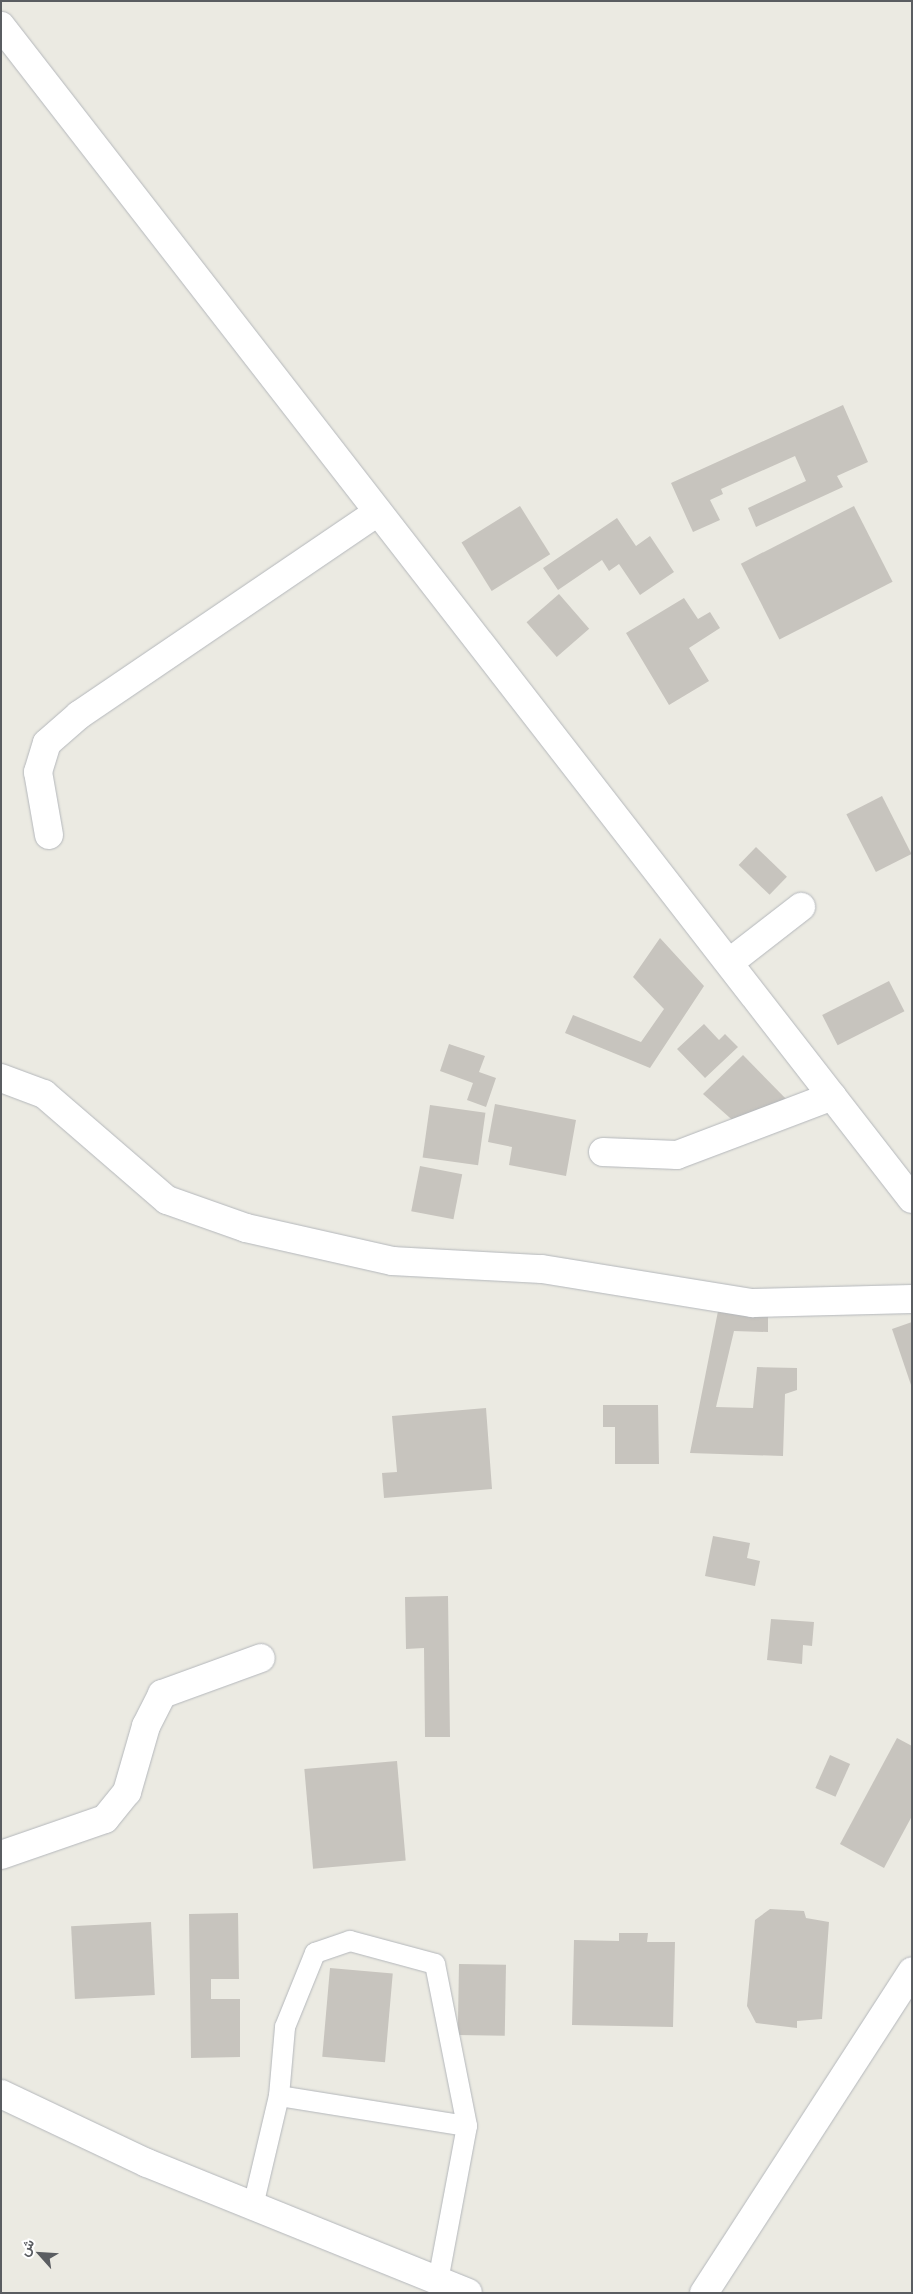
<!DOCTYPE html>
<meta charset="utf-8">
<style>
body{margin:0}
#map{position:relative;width:913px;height:2294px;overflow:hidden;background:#ebeae2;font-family:Inter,Vazirmatn,sans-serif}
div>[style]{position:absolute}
.building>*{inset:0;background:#c7c4be;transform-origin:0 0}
.roads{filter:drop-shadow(0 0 1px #b4b7bb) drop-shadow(0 0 1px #b4b7bb)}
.service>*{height:20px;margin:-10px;padding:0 10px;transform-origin:10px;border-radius:10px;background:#fff}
.minor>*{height:28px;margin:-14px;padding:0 14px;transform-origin:14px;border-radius:14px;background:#fff}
.secondary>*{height:28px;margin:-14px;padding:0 14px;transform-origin:14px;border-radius:14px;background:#fff}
span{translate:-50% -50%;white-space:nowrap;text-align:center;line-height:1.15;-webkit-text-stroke:4px #fff;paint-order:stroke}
.frame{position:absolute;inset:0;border:2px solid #5a5d61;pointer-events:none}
.north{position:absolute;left:15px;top:2229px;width:50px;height:50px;-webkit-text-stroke:4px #fff;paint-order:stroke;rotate:296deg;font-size:14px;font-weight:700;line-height:20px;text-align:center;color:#5a5d61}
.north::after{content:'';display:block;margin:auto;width:18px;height:22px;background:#5a5d61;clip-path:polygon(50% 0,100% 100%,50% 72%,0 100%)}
</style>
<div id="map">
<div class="building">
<i style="clip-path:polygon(843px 405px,868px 462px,837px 476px,843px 487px,756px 527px,748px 508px,806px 481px,795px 456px,721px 489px,723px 494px,710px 500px,720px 520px,693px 532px,671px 483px)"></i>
<i style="left:520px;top:506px;width:57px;height:69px;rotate:58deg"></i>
<i style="left:854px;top:506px;width:85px;height:127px;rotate:63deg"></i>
<i style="clip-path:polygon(617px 518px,636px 546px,650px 536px,674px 572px,640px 595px,619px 564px,609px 571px,602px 560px,558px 590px,543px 568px)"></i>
<i style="left:559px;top:594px;width:46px;height:43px;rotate:49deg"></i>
<i style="clip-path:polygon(684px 598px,698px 619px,710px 612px,720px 628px,689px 648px,709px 681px,669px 705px,626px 633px)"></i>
<i style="left:882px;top:796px;width:65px;height:40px;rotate:63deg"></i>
<i style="left:756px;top:847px;width:43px;height:25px;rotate:44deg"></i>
<i style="clip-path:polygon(660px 938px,704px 986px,650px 1068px,565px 1033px,573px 1015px,641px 1042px,664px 1009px,633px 977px)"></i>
<i style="left:889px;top:981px;width:34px;height:75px;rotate:63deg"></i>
<i style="clip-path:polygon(704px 1024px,719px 1040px,725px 1034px,738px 1047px,705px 1078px,677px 1049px)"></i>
<i style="clip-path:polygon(449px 1044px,485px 1056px,479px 1072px,496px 1078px,486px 1107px,467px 1100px,473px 1083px,440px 1071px)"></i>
<i style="clip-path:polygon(743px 1055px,790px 1103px,738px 1125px,703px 1094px)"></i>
<i style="clip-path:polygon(495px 1104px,576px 1120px,566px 1176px,509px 1165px,512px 1147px,488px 1142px)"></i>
<i style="left:430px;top:1105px;width:56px;height:53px;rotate:8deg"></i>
<i style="left:420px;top:1166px;width:43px;height:46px;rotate:11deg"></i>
<i style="clip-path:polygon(719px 1306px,768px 1308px,768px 1332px,734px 1331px,716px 1407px,753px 1408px,757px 1367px,797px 1368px,797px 1390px,785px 1394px,783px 1456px,690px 1453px)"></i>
<i style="clip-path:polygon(912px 1322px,912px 1385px,911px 1385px,892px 1329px)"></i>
<i style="clip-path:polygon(603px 1405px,658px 1405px,659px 1464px,615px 1464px,615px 1427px,603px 1427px)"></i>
<i style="clip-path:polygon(486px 1408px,492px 1489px,384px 1498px,382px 1473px,397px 1472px,392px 1416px)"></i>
<i style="clip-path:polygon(713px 1536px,750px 1543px,747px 1558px,760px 1561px,755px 1586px,705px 1576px)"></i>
<i style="clip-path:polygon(448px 1596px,450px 1737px,425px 1737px,424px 1648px,406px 1649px,405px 1597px)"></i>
<i style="clip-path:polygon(771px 1619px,814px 1622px,812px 1646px,803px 1645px,802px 1664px,767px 1660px)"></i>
<i style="clip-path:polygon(897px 1738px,912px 1746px,912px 1816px,884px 1868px,840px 1844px)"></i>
<i style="left:830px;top:1755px;width:22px;height:36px;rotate:24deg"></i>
<i style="left:397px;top:1761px;width:100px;height:93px;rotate:85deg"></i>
<i style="clip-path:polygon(770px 1909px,804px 1911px,806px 1918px,829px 1922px,822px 2019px,797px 2021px,797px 2028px,756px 2023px,747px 2006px,755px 1920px)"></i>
<i style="clip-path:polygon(238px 1913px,239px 1979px,211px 1979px,211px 1999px,240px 1999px,240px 2057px,191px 2058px,189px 1914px)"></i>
<i style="left:151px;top:1922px;width:73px;height:80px;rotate:87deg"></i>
<i style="clip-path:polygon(619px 1933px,648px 1933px,647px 1942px,675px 1942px,673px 2027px,572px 2025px,574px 1940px,619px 1941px)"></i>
<i style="left:459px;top:1964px;width:47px;height:71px;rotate:1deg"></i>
<i style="left:330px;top:1968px;width:63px;height:89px;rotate:5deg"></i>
</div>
<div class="roads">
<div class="service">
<i style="left:279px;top:2096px;width:190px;rotate:9.1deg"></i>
<i style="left:253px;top:2206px;width:113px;rotate:-76.7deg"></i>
<i style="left:279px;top:2096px;width:69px;rotate:-85deg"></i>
<i style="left:285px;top:2027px;width:80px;rotate:-67.9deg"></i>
<i style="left:315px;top:1953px;width:37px;rotate:-19deg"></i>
<i style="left:350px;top:1941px;width:88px;rotate:15.1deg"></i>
<i style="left:435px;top:1964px;width:165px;rotate:78.8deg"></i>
<i style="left:467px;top:2126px;width:158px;rotate:100.6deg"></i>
</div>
<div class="minor">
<i style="left:49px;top:835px;width:64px;rotate:-99.9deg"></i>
<i style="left:38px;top:772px;width:30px;rotate:-73deg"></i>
<i style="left:47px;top:743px;width:43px;rotate:-41.2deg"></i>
<i style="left:79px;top:715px;width:361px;rotate:-34.2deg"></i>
<i style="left:730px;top:962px;width:90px;rotate:-37.8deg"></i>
<i style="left:1px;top:1078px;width:46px;rotate:20.4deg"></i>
<i style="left:44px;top:1094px;width:162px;rotate:40.8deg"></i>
<i style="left:167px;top:1200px;width:84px;rotate:19.5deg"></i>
<i style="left:246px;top:1228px;width:150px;rotate:12.7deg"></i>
<i style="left:392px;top:1261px;width:150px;rotate:3.1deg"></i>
<i style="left:542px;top:1269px;width:214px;rotate:9.2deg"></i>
<i style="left:753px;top:1303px;width:159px;rotate:-1.4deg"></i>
<i style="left:603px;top:1152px;width:74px;rotate:2.3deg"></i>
<i style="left:677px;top:1155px;width:166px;rotate:-20.8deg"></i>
<i style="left:1px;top:1855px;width:110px;rotate:-19.1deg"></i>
<i style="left:105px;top:1819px;width:35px;rotate:-51deg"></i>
<i style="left:127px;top:1792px;width:69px;rotate:-73.9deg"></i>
<i style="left:146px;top:1726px;width:36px;rotate:-63deg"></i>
<i style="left:162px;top:1694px;width:105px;rotate:-20deg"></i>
<i style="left:1px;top:2094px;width:161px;rotate:25.3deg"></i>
<i style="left:147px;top:2163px;width:346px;rotate:22deg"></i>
</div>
<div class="secondary">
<i style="left:1px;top:26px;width:1485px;rotate:52.17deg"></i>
<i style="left:704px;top:2293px;width:383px;rotate:-57.1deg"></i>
</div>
</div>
<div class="frame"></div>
<div class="north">ش</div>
</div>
